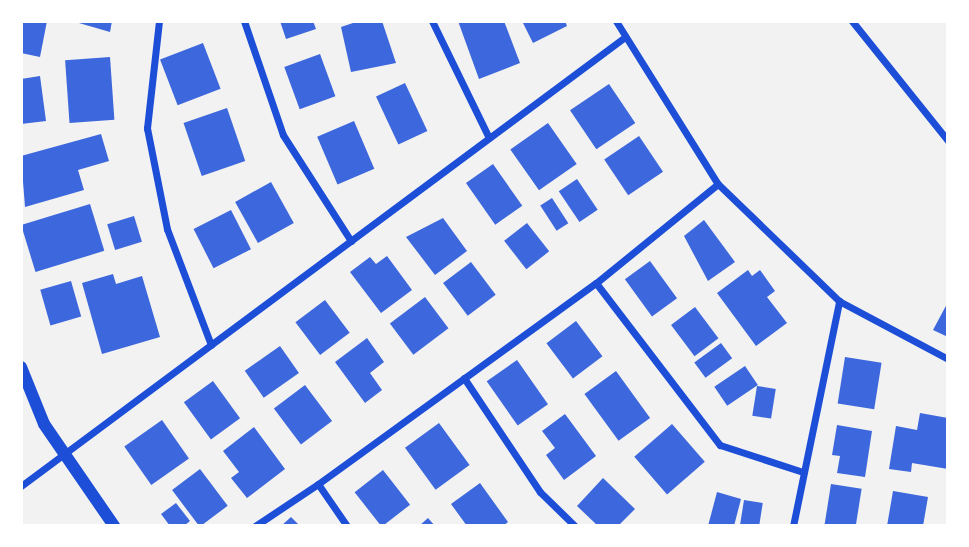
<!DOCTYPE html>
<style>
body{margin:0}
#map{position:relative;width:969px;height:547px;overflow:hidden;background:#f2f2f2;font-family:Barlow,sans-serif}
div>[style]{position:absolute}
.building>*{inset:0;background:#3d67dc;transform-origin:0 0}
.minor>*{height:7px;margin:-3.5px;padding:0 3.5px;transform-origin:3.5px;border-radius:3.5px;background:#1d4ed8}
.tertiary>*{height:12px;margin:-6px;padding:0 6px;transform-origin:6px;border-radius:6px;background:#1d4ed8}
span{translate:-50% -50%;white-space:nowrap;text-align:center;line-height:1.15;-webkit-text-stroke:5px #fff;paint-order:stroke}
.frame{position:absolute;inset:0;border:23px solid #fff;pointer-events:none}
</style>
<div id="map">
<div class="building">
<i style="clip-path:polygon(21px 21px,47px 21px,40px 57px,21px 53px)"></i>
<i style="clip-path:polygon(72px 21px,112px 21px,110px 32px)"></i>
<i style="clip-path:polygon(280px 21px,313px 21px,316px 29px,286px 39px)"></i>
<i style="clip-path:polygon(359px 21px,382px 21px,396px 63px,351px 72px,341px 27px)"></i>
<i style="clip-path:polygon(458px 21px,504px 21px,520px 63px,479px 79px)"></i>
<i style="clip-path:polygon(522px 21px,565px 21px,567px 26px,533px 43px)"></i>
<i style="left:203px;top:43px;width:49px;height:46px;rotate:69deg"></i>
<i style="left:320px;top:54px;width:45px;height:38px;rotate:70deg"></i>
<i style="left:110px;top:57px;width:63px;height:45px;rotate:86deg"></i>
<i style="clip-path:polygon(40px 76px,46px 121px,21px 124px,21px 79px)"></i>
<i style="left:405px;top:83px;width:53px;height:32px;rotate:65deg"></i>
<i style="left:609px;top:84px;width:47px;height:47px;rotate:56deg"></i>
<i style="left:227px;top:108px;width:56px;height:46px;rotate:71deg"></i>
<i style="left:354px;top:121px;width:52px;height:40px;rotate:67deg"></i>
<i style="left:548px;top:123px;width:50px;height:46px;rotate:55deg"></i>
<i style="clip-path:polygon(101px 134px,109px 161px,78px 170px,84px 190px,25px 207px,21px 156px)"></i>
<i style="left:639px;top:136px;width:43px;height:42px;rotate:56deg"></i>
<i style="left:493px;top:164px;width:51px;height:33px;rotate:55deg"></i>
<i style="left:577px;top:179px;width:37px;height:22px;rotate:56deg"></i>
<i style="left:271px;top:182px;width:47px;height:41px;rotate:61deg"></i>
<i style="left:552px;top:198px;width:30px;height:14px;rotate:57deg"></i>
<i style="left:90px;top:204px;width:49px;height:72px;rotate:73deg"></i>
<i style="left:231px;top:210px;width:44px;height:42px;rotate:63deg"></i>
<i style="left:134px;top:216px;width:27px;height:28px;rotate:73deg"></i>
<i style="clip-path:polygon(443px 218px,467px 251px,435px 275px,406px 237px)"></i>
<i style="clip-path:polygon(704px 220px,735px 262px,708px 281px,684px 236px)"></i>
<i style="left:527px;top:223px;width:36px;height:29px;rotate:52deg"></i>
<i style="clip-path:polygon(387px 256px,412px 290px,381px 313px,350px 272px,370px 257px,376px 264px)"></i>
<i style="left:650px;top:261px;width:46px;height:31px;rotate:54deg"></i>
<i style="left:471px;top:262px;width:41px;height:35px;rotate:53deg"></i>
<i style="clip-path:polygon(748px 270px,752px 276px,760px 270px,775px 291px,767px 297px,787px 323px,756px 346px,717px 293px)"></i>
<i style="clip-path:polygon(113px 274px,116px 284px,142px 276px,160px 337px,102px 354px,82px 283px)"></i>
<i style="left:71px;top:281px;width:37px;height:32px;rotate:74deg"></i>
<i style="left:425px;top:297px;width:39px;height:44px;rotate:53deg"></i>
<i style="left:325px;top:300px;width:41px;height:37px;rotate:53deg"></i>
<i style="clip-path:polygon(948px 302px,948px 337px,933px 330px)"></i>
<i style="left:695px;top:307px;width:39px;height:30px;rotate:53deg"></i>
<i style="left:576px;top:321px;width:44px;height:37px;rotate:53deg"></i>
<i style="clip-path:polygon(367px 338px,384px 362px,370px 373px,382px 390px,365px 403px,335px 362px)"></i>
<i style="left:721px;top:343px;width:19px;height:33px;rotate:54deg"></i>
<i style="left:280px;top:346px;width:33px;height:43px;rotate:55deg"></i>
<i style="left:845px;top:357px;width:37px;height:47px;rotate:9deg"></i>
<i style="left:517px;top:360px;width:54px;height:37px;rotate:55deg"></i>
<i style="left:745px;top:366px;width:23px;height:37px;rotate:56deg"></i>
<i style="left:616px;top:371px;width:58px;height:39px;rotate:54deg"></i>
<i style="left:213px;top:381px;width:46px;height:36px;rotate:54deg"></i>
<i style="left:305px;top:385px;width:45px;height:39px;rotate:53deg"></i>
<i style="left:757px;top:386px;width:19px;height:30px;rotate:9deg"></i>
<i style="clip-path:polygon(920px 413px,948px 418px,948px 469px,912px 463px,911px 472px,889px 469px,896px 426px,917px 430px)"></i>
<i style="clip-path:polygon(565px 414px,596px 456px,564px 480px,546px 455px,555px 448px,542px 431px)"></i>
<i style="left:162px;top:420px;width:47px;height:46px;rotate:55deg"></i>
<i style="left:439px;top:423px;width:52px;height:42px;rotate:54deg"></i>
<i style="left:672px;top:424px;width:50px;height:50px;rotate:49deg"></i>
<i style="clip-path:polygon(837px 425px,872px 431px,865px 477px,837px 473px,840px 456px,832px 455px)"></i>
<i style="clip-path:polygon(254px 427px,285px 469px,247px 498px,231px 478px,239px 472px,223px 451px)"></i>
<i style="left:200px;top:469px;width:46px;height:35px;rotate:53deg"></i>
<i style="left:383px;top:470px;width:44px;height:36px;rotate:52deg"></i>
<i style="clip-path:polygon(603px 478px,635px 509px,618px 526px,598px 526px,577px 506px)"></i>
<i style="clip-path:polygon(480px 483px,508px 522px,503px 526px,467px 526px,451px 504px)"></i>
<i style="left:831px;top:484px;width:31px;height:43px;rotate:9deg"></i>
<i style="clip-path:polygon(893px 491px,928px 497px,923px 526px,887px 526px)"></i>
<i style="clip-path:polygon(717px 492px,741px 499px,734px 526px,708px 526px)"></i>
<i style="left:744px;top:500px;width:19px;height:26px;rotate:9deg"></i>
<i style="clip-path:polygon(176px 503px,190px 521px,184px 526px,170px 526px,161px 514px)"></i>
<i style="clip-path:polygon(291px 517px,300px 526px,281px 526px)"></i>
<i style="clip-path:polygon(428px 518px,435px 526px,419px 526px)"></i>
</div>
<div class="minor">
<i style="left:159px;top:21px;width:108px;rotate:96.4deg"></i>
<i style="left:147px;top:128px;width:103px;rotate:78.8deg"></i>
<i style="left:167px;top:229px;width:124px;rotate:69.2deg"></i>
<i style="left:244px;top:21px;width:120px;rotate:71.1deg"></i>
<i style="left:283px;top:135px;width:126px;rotate:57.3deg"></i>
<i style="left:432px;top:21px;width:130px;rotate:64deg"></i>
<i style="left:616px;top:21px;width:192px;rotate:58deg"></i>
<i style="left:718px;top:184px;width:168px;rotate:44deg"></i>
<i style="left:839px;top:301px;width:123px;rotate:28deg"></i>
<i style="left:852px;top:21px;width:154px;rotate:51.3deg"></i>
<i style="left:596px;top:283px;width:204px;rotate:52.6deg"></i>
<i style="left:720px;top:445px;width:84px;rotate:18deg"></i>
<i style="left:464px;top:378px;width:137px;rotate:56.3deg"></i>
<i style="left:540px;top:492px;width:49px;rotate:44.2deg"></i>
<i style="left:21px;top:486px;width:753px;rotate:-36.63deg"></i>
<i style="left:255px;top:526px;width:76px;rotate:-33.7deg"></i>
<i style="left:347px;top:526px;width:51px;rotate:-124.6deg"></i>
<i style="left:318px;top:484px;width:343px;rotate:-35.9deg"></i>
<i style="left:596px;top:283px;width:157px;rotate:-39.1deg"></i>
<i style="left:793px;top:526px;width:230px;rotate:-78.4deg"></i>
</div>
<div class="tertiary">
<i style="left:21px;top:367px;width:61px;rotate:68deg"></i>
<i style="left:44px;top:424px;width:124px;rotate:55.5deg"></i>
</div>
<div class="frame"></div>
</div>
